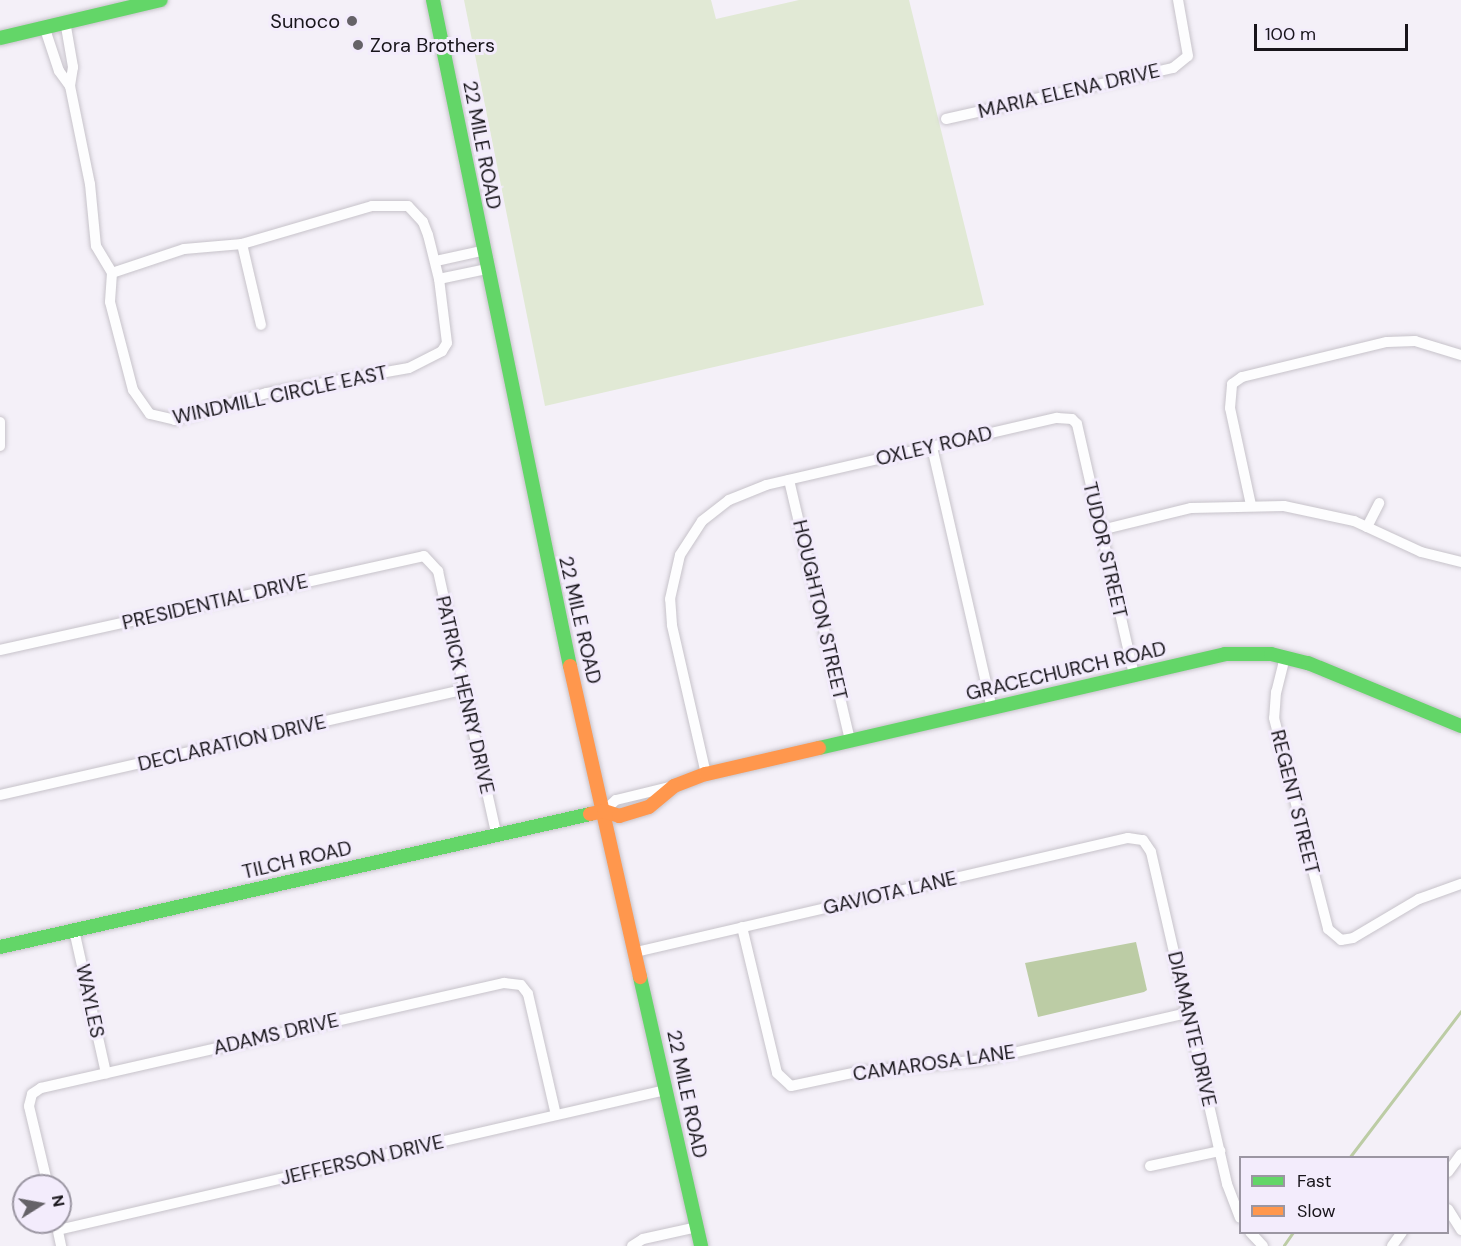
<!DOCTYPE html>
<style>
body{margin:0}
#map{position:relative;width:1461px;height:1246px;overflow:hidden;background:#f4f0f8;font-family:"DM Sans",sans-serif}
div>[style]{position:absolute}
.green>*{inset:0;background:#e1e9d5}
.water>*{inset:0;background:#bccca5}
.stream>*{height:3px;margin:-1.5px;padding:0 1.5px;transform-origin:1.5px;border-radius:1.5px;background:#bccca5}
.roads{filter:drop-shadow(0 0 2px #c7c3ca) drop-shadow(0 0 2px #c7c3ca)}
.street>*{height:10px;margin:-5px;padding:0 5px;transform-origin:5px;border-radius:5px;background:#fdfdfe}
.fast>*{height:14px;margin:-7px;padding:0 7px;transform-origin:7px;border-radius:7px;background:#63d668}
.slow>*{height:14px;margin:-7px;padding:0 7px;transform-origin:7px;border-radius:7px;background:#ff974d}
.dots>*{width:16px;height:16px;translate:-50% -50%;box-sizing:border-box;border:3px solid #f3ecfc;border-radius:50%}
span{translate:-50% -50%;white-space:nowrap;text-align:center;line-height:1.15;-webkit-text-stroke:6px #f3ecfc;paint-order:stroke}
.poi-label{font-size:20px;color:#18151b}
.right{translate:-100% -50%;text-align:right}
.left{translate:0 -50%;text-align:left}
.street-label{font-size:20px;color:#18151b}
.legend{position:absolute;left:1239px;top:1156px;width:210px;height:78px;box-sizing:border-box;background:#f3ecfc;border:2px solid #9b96a2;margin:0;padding:8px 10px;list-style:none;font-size:18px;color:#18151b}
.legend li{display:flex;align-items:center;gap:12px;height:30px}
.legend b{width:30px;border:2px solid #9b96a2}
.north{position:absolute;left:12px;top:1174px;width:60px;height:60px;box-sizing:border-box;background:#f3ecfc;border:2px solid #9b96a2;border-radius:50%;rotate:79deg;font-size:16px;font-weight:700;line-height:24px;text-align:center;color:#18151b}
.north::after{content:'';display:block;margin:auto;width:21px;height:27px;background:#656268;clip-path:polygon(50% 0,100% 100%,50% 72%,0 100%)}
.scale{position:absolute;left:1254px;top:24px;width:154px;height:27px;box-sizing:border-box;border:3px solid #18151b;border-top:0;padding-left:8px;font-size:18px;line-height:21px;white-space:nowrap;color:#18151b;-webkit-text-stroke:4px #f3ecfc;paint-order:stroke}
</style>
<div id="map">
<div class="green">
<i style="clip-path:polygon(464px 0,711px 0,716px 19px,799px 0,909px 0,984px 305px,545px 406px)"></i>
</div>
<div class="water">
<i style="clip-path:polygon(1136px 942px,1147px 990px,1144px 992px,1038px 1017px,1025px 963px)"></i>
</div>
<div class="stream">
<i style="left:1349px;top:1158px;width:185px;rotate:-52.7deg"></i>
<i style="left:1284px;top:1245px;width:16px;rotate:-55deg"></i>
</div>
<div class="roads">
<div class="street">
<i style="left:65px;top:21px;width:47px;rotate:80.1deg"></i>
<i style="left:73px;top:67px;width:19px;rotate:99deg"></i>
<i style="left:70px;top:86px;width:100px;rotate:78.5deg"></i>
<i style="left:90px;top:184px;width:62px;rotate:84.5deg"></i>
<i style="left:96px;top:246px;width:31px;rotate:59deg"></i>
<i style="left:112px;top:273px;width:29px;rotate:94deg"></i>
<i style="left:110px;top:302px;width:91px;rotate:75.4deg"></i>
<i style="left:133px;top:390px;width:29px;rotate:55deg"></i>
<i style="left:150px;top:414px;width:26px;rotate:13deg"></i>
<i style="left:175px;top:420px;width:96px;rotate:-16.4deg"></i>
<i style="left:267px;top:393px;width:144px;rotate:-10deg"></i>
<i style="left:409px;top:368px;width:37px;rotate:-27deg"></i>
<i style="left:442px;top:351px;width:9px;rotate:-58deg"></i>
<i style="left:447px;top:343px;width:64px;rotate:-97.1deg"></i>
<i style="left:439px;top:279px;width:45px;rotate:-104deg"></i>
<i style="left:428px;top:235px;width:14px;rotate:-111deg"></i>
<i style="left:423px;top:222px;width:22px;rotate:-133deg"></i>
<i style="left:408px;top:206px;width:36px;rotate:180deg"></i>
<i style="left:372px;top:206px;width:135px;rotate:163.7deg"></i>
<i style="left:242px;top:244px;width:58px;rotate:175.1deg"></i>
<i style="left:184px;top:249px;width:76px;rotate:161.6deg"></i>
<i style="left:44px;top:26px;width:47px;rotate:71.6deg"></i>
<i style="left:59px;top:71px;width:19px;rotate:54deg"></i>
<i style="left:946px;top:119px;width:233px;rotate:-12.7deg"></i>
<i style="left:1173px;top:68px;width:19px;rotate:-39deg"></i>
<i style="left:1188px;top:56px;width:57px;rotate:-100.1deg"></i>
<i style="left:242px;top:244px;width:83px;rotate:76.8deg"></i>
<i style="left:436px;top:261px;width:47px;rotate:-12.3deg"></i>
<i style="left:439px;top:279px;width:48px;rotate:-12deg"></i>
<i style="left:0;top:422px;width:24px;rotate:90deg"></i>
<i style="left:932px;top:447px;width:268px;rotate:77.1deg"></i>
<i style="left:789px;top:480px;width:268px;rotate:76.8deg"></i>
<i style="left:1251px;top:505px;width:99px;rotate:-102.2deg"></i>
<i style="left:1230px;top:408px;width:24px;rotate:-85deg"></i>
<i style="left:1232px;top:384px;width:12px;rotate:-35deg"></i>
<i style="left:1242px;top:377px;width:149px;rotate:-13.6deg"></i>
<i style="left:1387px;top:342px;width:28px;rotate:-2deg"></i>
<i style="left:1415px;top:341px;width:48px;rotate:16.9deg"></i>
<i style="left:1367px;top:527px;width:27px;rotate:-63deg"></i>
<i style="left:1101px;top:530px;width:93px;rotate:-13.7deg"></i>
<i style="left:1191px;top:508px;width:93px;rotate:-1.2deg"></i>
<i style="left:1284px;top:506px;width:72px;rotate:12.1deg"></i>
<i style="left:1354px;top:521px;width:74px;rotate:24.8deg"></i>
<i style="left:1421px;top:552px;width:41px;rotate:14deg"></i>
<i style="left:0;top:650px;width:434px;rotate:-12.5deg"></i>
<i style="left:424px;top:556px;width:21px;rotate:47deg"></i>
<i style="left:438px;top:571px;width:268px;rotate:77.5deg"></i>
<i style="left:1285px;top:657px;width:36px;rotate:104deg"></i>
<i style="left:1276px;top:692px;width:26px;rotate:94deg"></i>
<i style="left:1274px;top:718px;width:218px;rotate:75.6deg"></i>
<i style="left:1328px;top:929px;width:17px;rotate:40deg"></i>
<i style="left:1341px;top:940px;width:12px;rotate:-9deg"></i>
<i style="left:1353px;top:938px;width:77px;rotate:-30.6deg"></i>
<i style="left:1419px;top:899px;width:45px;rotate:-19.7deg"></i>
<i style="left:706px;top:774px;width:153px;rotate:-102.9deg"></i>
<i style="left:672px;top:625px;width:26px;rotate:-94deg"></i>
<i style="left:670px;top:599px;width:45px;rotate:-77.2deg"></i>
<i style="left:680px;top:555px;width:40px;rotate:-57.1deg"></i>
<i style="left:702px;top:521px;width:34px;rotate:-38deg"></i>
<i style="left:729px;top:500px;width:40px;rotate:-22deg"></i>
<i style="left:766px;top:485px;width:299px;rotate:-13deg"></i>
<i style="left:1057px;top:418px;width:15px;rotate:4deg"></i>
<i style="left:1072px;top:419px;width:7px;rotate:45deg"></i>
<i style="left:1077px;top:424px;width:257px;rotate:77.2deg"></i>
<i style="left:0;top:795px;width:476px;rotate:-12.8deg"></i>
<i style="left:604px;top:811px;width:16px;rotate:-43deg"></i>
<i style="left:616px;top:800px;width:60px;rotate:-13.6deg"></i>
<i style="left:742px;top:927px;width:150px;rotate:76.5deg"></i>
<i style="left:777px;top:1073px;width:19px;rotate:43deg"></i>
<i style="left:791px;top:1086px;width:67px;rotate:-12deg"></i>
<i style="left:857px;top:1072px;width:126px;rotate:-5.5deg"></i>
<i style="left:982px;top:1060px;width:211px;rotate:-12.9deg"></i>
<i style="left:74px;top:930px;width:147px;rotate:77.4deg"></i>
<i style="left:636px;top:952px;width:505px;rotate:-13.05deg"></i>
<i style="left:1128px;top:838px;width:15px;rotate:8deg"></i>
<i style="left:1143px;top:840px;width:14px;rotate:56deg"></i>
<i style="left:1151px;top:852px;width:341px;rotate:77.1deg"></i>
<i style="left:1227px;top:1184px;width:36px;rotate:69deg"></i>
<i style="left:1150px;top:1166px;width:72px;rotate:-12.1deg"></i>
<i style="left:1448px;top:1172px;width:22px;rotate:-54deg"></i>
<i style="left:48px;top:1186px;width:82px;rotate:-103.4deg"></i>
<i style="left:29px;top:1106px;width:12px;rotate:-76deg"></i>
<i style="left:32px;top:1094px;width:11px;rotate:-34deg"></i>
<i style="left:41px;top:1088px;width:475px;rotate:-12.8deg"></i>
<i style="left:504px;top:983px;width:17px;rotate:7deg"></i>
<i style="left:521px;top:985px;width:11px;rotate:52deg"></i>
<i style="left:528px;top:994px;width:124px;rotate:77deg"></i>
<i style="left:1448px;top:1209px;width:25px;rotate:58deg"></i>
<i style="left:56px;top:1222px;width:25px;rotate:78deg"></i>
<i style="left:58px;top:1230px;width:624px;rotate:-12.97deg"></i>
<i style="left:1250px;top:1232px;width:19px;rotate:47deg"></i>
<i style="left:632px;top:1246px;width:13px;rotate:-32deg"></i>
<i style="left:643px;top:1239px;width:55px;rotate:-12.5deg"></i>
<i style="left:1392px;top:1246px;width:17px;rotate:-54deg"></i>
</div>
<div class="fast">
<i style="left:433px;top:0;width:680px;rotate:78.38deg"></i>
<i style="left:0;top:38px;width:165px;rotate:-13.3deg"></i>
<i style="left:819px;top:748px;width:417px;rotate:-13deg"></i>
<i style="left:1225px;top:654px;width:46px"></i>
<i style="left:1271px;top:654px;width:38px;rotate:14deg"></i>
<i style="left:1308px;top:663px;width:165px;rotate:22.4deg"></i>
<i style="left:0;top:947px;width:605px;rotate:-12.7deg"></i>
<i style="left:640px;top:977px;width:276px;rotate:77.2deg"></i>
</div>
<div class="slow">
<i style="left:570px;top:666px;width:319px;rotate:77.3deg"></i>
<i style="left:590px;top:814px;width:14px;rotate:-12deg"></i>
<i style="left:604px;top:811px;width:16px;rotate:18deg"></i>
<i style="left:619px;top:816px;width:31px;rotate:-17deg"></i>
<i style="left:649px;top:807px;width:33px;rotate:-40deg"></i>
<i style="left:674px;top:786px;width:34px;rotate:-21deg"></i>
<i style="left:706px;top:774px;width:116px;rotate:-13deg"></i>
</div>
</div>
<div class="dots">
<i style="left:352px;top:21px;background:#656268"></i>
<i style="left:358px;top:45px;background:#656268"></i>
</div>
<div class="poi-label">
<span class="right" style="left:340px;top:21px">Sunoco</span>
<span class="left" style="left:370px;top:45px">Zora Brothers</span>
</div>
<div class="street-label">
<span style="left:1069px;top:91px;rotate:-13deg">MARIA ELENA DRIVE</span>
<span style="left:482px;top:145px;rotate:79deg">22 MILE ROAD</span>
<span style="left:280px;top:395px;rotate:-12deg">WINDMILL CIRCLE EAST</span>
<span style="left:934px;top:446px;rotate:-13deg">OXLEY ROAD</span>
<span style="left:1105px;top:550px;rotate:77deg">TUDOR STREET</span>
<span style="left:215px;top:602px;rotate:-13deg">PRESIDENTIAL DRIVE</span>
<span style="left:820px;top:610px;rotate:77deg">HOUGHTON STREET</span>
<span style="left:580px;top:620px;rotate:77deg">22 MILE ROAD</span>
<span style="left:1066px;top:671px;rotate:-13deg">GRACECHURCH ROAD</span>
<span style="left:465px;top:695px;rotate:77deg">PATRICK HENRY DRIVE</span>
<span style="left:232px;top:743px;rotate:-13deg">DECLARATION DRIVE</span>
<span style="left:1295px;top:802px;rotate:76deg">REGENT STREET</span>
<span style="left:297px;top:860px;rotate:-13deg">TILCH ROAD</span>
<span style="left:890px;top:893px;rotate:-13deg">GAVIOTA LANE</span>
<span style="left:90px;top:1001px;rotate:78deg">WAYLES</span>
<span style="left:1192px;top:1029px;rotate:77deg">DIAMANTE DRIVE</span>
<span style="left:276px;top:1034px;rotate:-13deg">ADAMS DRIVE</span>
<span style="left:934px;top:1063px;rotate:-8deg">CAMAROSA LANE</span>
<span style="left:687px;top:1094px;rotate:78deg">22 MILE ROAD</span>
<span style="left:362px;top:1160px;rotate:-13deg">JEFFERSON DRIVE</span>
</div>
<ul class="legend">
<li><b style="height:8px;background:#63d668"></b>Fast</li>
<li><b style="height:8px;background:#ff974d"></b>Slow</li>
</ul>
<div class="north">N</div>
<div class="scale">100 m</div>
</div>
